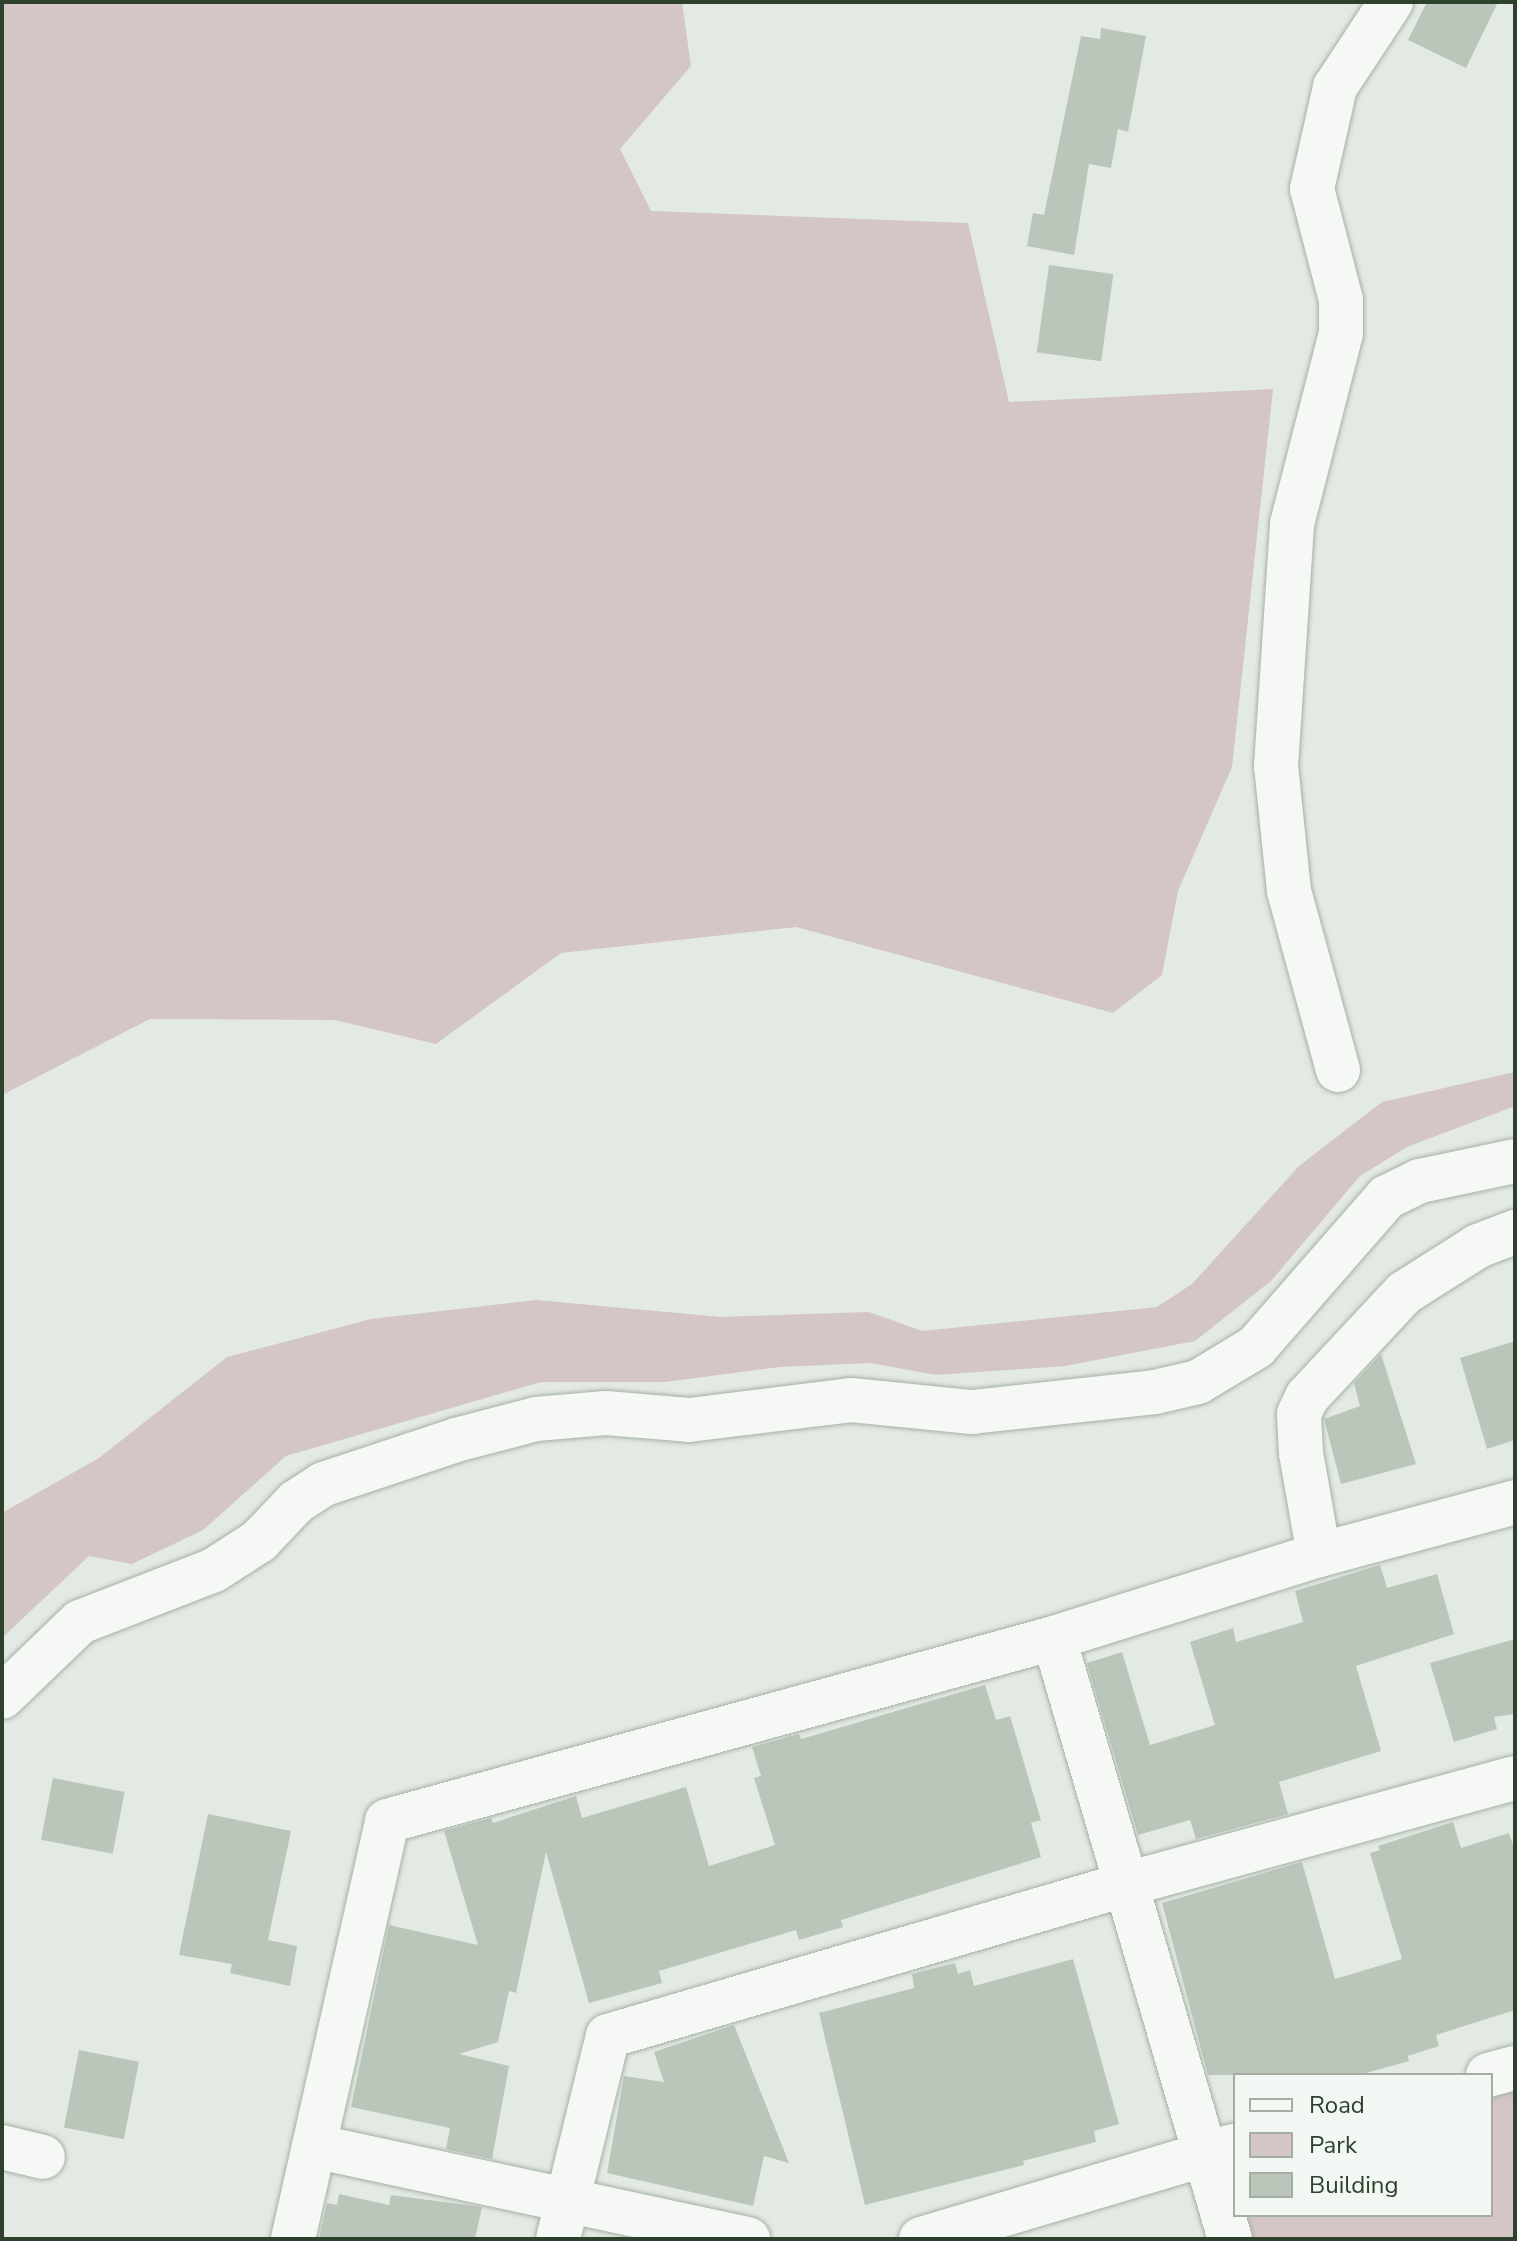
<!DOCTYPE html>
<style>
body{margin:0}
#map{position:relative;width:1517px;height:2241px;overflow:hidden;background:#e3eae3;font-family:"Nunito Sans",sans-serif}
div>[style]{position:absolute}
.green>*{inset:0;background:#d3c6c5}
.building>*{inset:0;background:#bbc6bb;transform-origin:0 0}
.roads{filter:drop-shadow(0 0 2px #a5b1a5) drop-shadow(0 0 2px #a5b1a5)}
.minor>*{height:44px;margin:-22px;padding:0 22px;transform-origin:22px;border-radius:22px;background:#f5f8f5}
span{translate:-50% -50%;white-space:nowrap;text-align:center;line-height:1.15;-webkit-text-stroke:7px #f3f7f3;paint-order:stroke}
.frame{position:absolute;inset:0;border:4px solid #2d412c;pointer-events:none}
.legend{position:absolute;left:1233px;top:2073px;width:260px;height:144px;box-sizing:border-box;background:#f3f7f3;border:2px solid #a4aea3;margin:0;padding:10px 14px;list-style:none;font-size:24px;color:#2d412c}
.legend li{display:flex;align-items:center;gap:16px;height:40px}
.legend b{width:40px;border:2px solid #a4aea3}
</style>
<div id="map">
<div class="green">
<i style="clip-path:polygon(2px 2px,682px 2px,691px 66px,620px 149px,651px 211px,968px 223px,1009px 402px,1273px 389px,1232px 767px,1178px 891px,1162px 975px,1113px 1013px,796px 927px,561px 953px,436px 1044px,335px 1020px,150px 1019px,2px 1095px)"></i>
<i style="clip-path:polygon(1515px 1072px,1515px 1106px,1407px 1147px,1360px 1176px,1271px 1281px,1195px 1341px,1065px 1366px,936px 1375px,870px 1363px,780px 1367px,665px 1382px,541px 1382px,286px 1456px,203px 1530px,132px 1564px,89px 1556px,2px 1638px,2px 1513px,99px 1458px,227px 1357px,371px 1319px,536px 1300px,721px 1317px,869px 1312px,922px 1331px,1157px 1307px,1192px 1284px,1299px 1166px,1382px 1102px)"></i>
<i style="clip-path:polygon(1515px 2088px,1515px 2239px,1250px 2239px,1243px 2215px,1491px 2215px,1491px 2095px)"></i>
</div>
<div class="building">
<i style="clip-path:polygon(1427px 2px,1498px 2px,1466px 68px,1408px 40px)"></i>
<i style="clip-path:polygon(1101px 28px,1146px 36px,1128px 132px,1118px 129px,1111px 168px,1089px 164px,1074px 255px,1027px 246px,1033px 213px,1044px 215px,1081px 36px,1100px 39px)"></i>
<i style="left:1049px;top:265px;width:65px;height:88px;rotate:8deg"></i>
<i style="clip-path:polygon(1515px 1341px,1515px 1440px,1487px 1449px,1460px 1358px)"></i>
<i style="clip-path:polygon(1381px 1354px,1416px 1464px,1341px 1484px,1324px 1419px,1360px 1406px,1354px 1383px)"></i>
<i style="clip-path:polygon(1380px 1565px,1387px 1588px,1437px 1574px,1454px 1634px,1356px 1666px,1381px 1751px,1279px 1782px,1288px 1814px,1196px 1839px,1190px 1820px,1138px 1835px,1087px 1663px,1122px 1652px,1150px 1745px,1215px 1725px,1190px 1642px,1233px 1628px,1236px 1642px,1303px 1622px,1295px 1591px)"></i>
<i style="clip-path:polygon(1515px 1639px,1515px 1714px,1494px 1717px,1497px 1729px,1454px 1742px,1430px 1663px)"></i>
<i style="clip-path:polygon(985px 1685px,996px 1720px,1010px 1716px,1041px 1820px,1031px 1823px,1041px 1857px,841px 1920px,843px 1927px,799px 1940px,796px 1930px,659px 1971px,662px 1983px,589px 2003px,546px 1852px,516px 1993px,509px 1991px,498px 2042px,459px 2054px,509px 2066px,492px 2159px,446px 2149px,450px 2128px,351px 2107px,389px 1925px,478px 1945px,444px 1831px,491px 1818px,493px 1823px,576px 1796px,582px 1818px,686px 1787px,709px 1866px,775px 1845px,754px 1778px,761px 1776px,752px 1747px,799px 1734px,801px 1739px)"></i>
<i style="left:53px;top:1778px;width:73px;height:63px;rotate:11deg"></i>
<i style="clip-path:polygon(208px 1814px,291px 1831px,268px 1940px,297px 1946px,290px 1986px,230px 1973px,232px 1964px,179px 1955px)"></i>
<i style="clip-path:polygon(1453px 1822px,1461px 1848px,1509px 1833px,1515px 1851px,1515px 2010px,1436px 2035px,1439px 2046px,1408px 2056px,1409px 2061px,1359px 2075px,1208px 2075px,1162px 1903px,1302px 1862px,1335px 1979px,1402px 1959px,1370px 1853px,1380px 1850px,1378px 1846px)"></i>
<i style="clip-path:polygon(1073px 1959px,1119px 2124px,1094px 2131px,1096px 2142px,1023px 2161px,1024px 2165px,865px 2205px,819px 2013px,914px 1988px,912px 1974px,955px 1963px,958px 1974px,970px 1970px,974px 1986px)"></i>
<i style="clip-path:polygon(734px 2025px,789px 2163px,764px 2156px,753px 2206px,607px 2173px,624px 2076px,664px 2082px,654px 2052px)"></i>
<i style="left:79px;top:2050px;width:61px;height:79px;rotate:11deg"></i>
<i style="clip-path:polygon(339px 2194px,389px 2205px,391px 2195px,482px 2207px,475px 2239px,319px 2239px,327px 2203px,337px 2205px)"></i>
</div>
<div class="roads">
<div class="minor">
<i style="left:1338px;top:1070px;width:186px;rotate:-105.3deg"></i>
<i style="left:1289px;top:891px;width:126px;rotate:-95.9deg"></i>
<i style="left:1276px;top:766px;width:243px;rotate:-86.2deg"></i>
<i style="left:1292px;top:524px;width:197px;rotate:-75.6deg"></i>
<i style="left:1341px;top:333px;width:33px;rotate:-90deg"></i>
<i style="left:1341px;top:300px;width:115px;rotate:-104.6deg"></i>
<i style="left:1312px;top:189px;width:105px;rotate:-77.3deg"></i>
<i style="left:1335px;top:87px;width:102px;rotate:-56.6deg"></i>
<i style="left:1319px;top:1555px;width:104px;rotate:-100deg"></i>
<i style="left:1301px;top:1453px;width:39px;rotate:-93deg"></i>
<i style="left:1299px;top:1414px;width:19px;rotate:-65deg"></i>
<i style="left:1307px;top:1397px;width:142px;rotate:-47deg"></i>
<i style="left:1404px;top:1293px;width:88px;rotate:-32.4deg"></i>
<i style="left:1478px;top:1246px;width:40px;rotate:-21deg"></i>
<i style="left:1054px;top:1638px;width:626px;rotate:73.68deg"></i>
<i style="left:2px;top:1697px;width:108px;rotate:-43.9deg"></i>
<i style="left:80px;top:1622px;width:144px;rotate:-21.2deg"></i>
<i style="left:214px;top:1570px;width:54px;rotate:-32.8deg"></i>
<i style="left:259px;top:1541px;width:54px;rotate:-46.5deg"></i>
<i style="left:296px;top:1502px;width:33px;rotate:-33deg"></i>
<i style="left:324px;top:1484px;width:139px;rotate:-18.4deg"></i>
<i style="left:456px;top:1440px;width:83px;rotate:-14.7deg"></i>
<i style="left:536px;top:1419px;width:70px;rotate:-4.9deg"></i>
<i style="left:606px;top:1413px;width:83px;rotate:4.8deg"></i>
<i style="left:689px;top:1420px;width:163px;rotate:-7deg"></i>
<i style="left:851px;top:1400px;width:122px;rotate:5.7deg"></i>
<i style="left:972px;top:1412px;width:184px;rotate:-6.2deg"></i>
<i style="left:1155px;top:1392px;width:44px;rotate:-13.1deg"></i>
<i style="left:1198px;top:1382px;width:68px;rotate:-31.1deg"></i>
<i style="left:1256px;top:1347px;width:199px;rotate:-48.9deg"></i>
<i style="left:1387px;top:1197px;width:37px;rotate:-26deg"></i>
<i style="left:1420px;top:1181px;width:97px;rotate:-11.9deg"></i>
<i style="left:1488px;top:2075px;width:28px;rotate:-15deg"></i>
<i style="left:314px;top:2146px;width:444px;rotate:12.1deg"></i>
<i style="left:2px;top:2147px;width:42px;rotate:13.7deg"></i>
<i style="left:293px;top:2239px;width:428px;rotate:-77.3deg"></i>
<i style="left:387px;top:1821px;width:692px;rotate:-15.34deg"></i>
<i style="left:1054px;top:1638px;width:278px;rotate:-17.4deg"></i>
<i style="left:1319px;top:1555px;width:203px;rotate:-15.1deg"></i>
<i style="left:558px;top:2239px;width:209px;rotate:-76.2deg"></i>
<i style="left:608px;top:2036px;width:541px;rotate:-16.32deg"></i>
<i style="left:1127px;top:1884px;width:402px;rotate:-15.3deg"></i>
<i style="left:921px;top:2239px;width:326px;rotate:-16.6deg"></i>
</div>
</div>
<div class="frame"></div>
<ul class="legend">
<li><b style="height:10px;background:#f5f8f5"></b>Road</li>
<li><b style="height:22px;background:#d3c6c5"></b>Park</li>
<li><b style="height:22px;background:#bbc6bb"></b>Building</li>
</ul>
</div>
